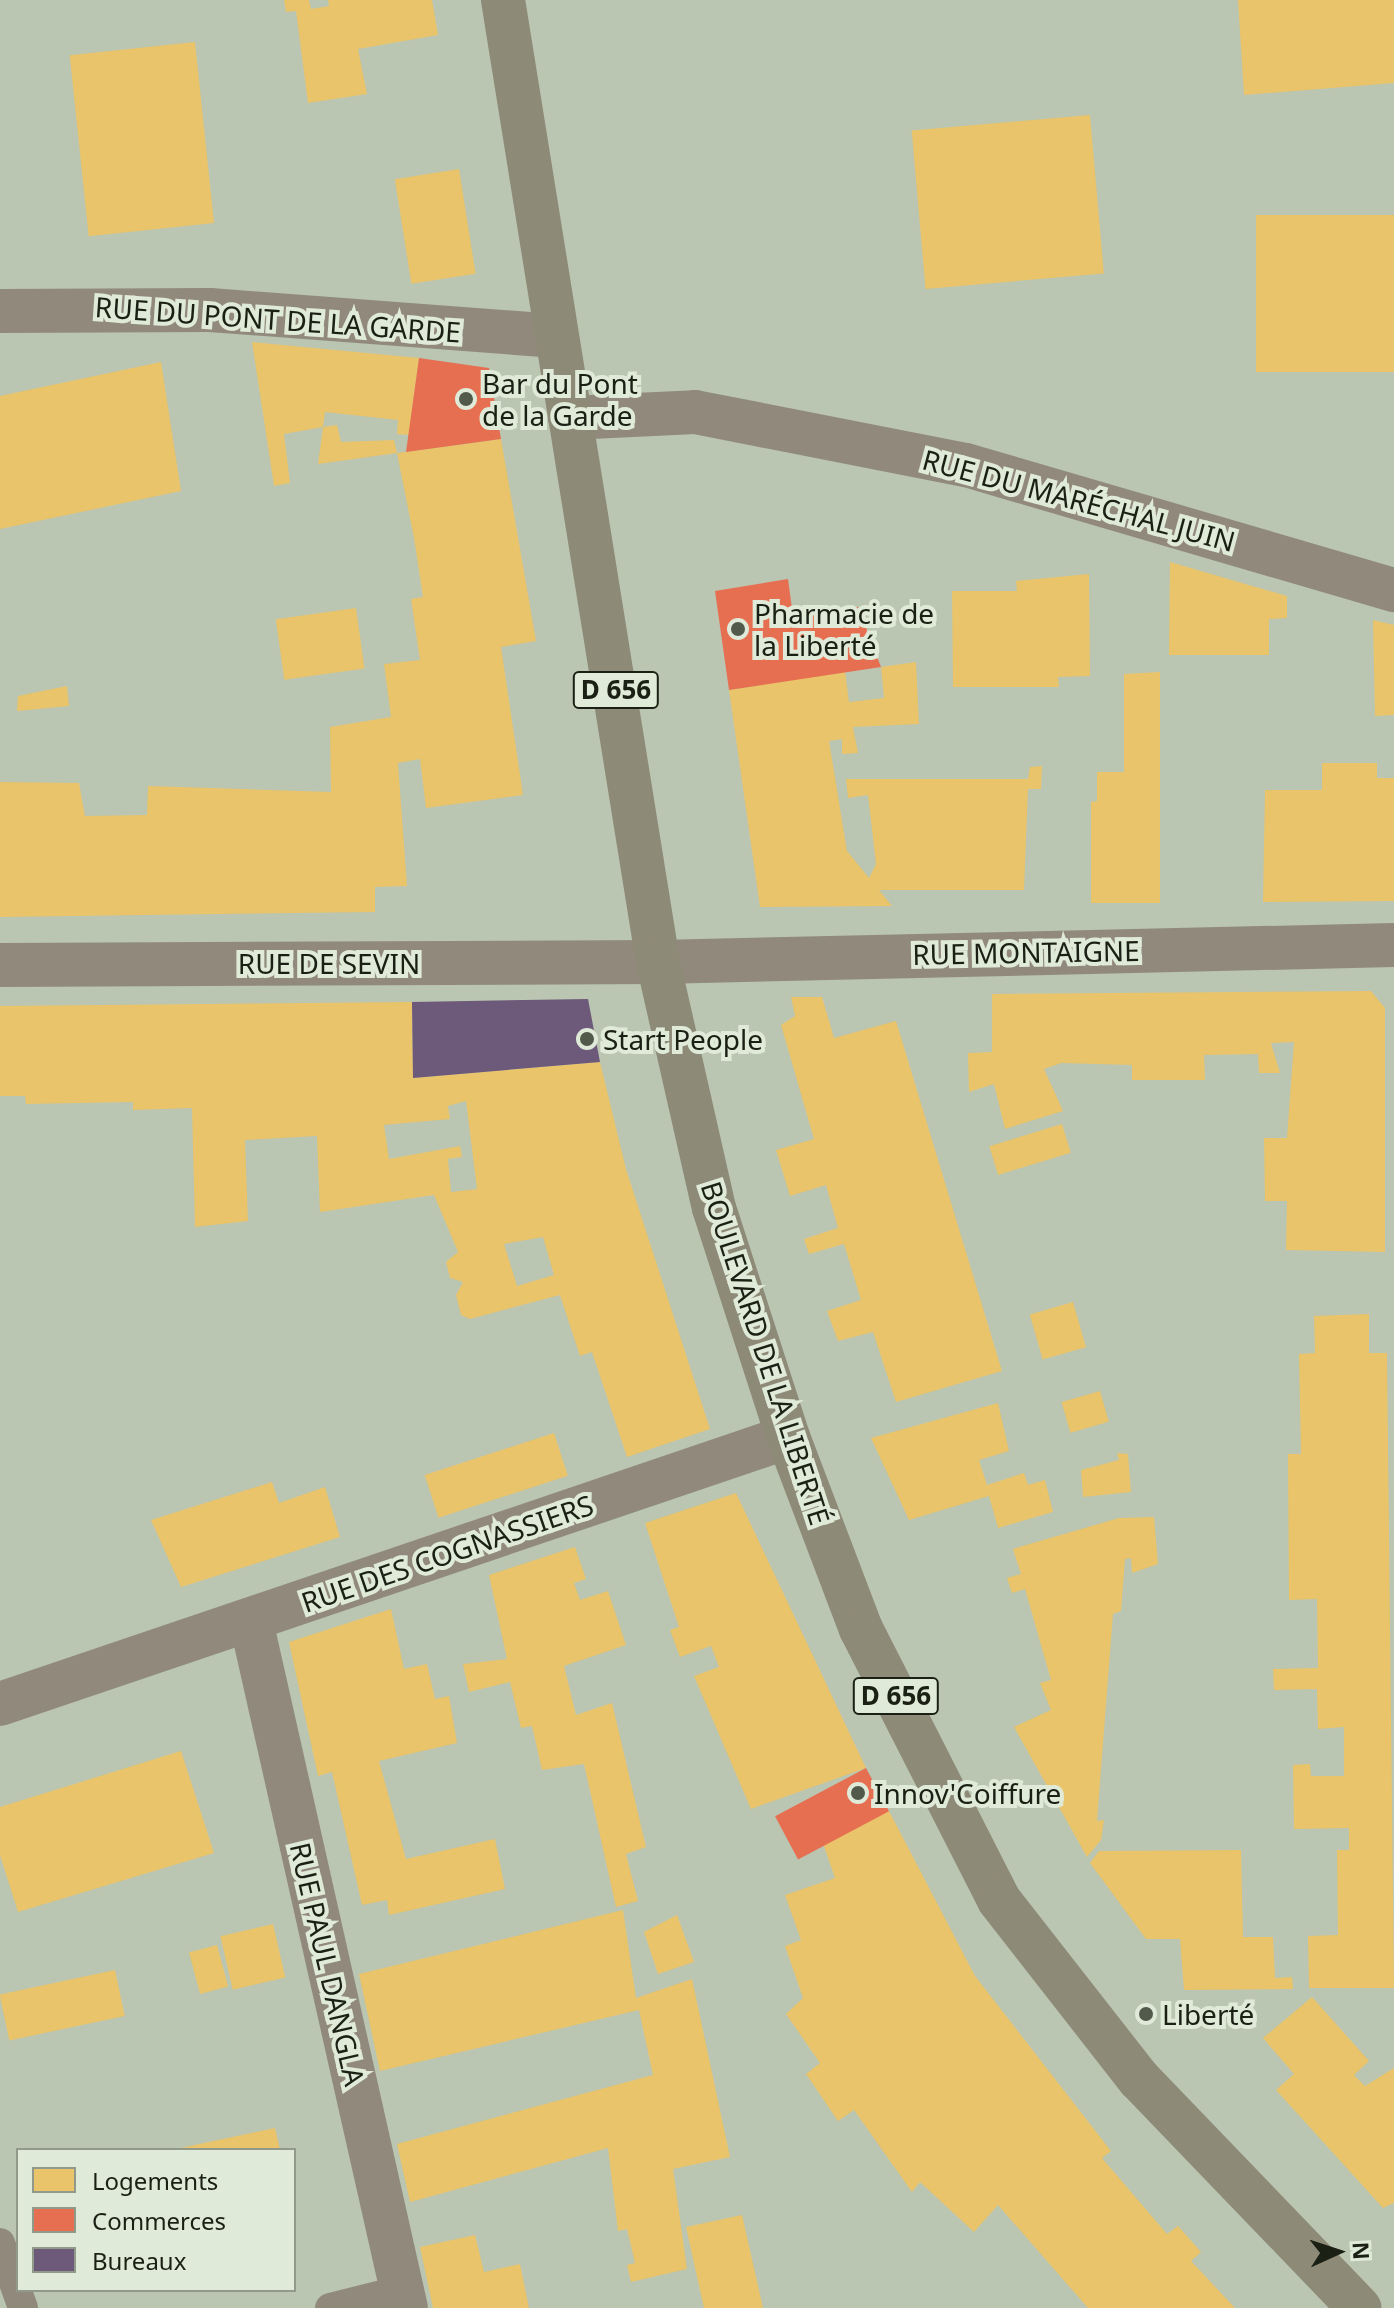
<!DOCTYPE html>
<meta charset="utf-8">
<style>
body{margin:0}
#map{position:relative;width:1394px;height:2308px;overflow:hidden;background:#bac5b2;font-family:"Noto Sans",sans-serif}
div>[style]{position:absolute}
.homes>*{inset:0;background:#e9c46a;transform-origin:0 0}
.shops>*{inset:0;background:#e76f51;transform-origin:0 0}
.offices>*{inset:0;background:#6d597a}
.service>*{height:30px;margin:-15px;padding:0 15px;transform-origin:15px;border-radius:15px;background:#918a7c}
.minor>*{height:44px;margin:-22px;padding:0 22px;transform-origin:22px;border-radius:22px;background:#918a7c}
.primary>*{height:44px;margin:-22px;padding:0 22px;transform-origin:22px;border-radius:22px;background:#8e8a78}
.dots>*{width:22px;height:22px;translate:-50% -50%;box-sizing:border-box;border:4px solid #e0ead8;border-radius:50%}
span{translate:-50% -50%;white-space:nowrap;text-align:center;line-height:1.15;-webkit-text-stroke:8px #e0ead8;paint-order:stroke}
.shield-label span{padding:2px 6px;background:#e0ead8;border:2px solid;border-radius:6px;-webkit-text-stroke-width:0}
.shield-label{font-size:26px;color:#1a2114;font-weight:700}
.street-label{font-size:28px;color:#1a2114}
.poi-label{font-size:28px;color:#1a2114}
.left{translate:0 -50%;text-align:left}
.legend{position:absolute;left:16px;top:2148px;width:280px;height:144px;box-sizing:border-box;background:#e0ead8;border:2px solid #919a8a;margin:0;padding:10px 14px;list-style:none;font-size:24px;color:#1a2114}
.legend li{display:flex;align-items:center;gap:16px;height:40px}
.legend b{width:40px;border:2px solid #919a8a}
.north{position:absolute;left:1298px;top:2212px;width:80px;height:80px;-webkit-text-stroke:6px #e0ead8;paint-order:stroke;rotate:87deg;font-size:22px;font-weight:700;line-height:32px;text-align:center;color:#1a2114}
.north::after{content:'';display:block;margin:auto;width:28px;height:36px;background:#1a2114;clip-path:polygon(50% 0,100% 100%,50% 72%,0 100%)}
</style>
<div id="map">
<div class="homes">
<i style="clip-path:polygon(284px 0,309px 0,311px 9px,329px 6px,328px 0,432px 0,438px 35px,358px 49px,367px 94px,308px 103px,296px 11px,286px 12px)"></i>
<i style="clip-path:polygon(1238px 0,1394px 0,1394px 83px,1244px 95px)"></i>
<i style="left:195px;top:42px;width:182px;height:126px;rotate:84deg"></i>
<i style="left:1090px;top:115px;width:159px;height:179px;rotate:85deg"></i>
<i style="left:459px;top:169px;width:106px;height:65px;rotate:81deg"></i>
<i style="left:1394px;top:215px;width:157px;height:138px;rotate:90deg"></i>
<i style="clip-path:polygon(252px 342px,419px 358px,409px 435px,397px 434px,398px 420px,325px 412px,323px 427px,284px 434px,290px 483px,274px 486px)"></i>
<i style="clip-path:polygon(161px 362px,181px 491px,0 529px,0 396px)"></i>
<i style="clip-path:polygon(337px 425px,341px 442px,394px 440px,397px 453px,501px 439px,536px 641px,501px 647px,523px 795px,426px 808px,420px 759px,398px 763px,407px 886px,375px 887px,375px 912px,0 917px,0 782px,79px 783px,85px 816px,147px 815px,148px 786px,331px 792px,330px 727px,391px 717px,384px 664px,420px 660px,411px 599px,423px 597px,414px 538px,397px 453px,318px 464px,323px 427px)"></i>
<i style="clip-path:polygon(1170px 562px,1287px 596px,1287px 618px,1269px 619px,1269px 655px,1169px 655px)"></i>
<i style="clip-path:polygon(1089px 574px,1090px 676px,1058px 677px,1059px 687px,953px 687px,952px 591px,1017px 591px,1016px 581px)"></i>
<i style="left:356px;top:608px;width:61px;height:81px;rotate:82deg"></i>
<i style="clip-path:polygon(1373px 620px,1394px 625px,1394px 715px,1375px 716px)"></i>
<i style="clip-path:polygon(916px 662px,919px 724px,853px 727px,858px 753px,842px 754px,842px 739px,829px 741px,847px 851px,869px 878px,876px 864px,868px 795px,848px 798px,846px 779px,1028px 779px,1030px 767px,1042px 766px,1041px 789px,1028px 789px,1024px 890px,879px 890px,892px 906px,760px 907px,729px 690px,845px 671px,849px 702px,884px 698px,881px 667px)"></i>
<i style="clip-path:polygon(1160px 672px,1160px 903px,1091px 903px,1091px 802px,1097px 801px,1097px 772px,1124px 772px,1124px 674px)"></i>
<i style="clip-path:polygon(67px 686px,69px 706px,17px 711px,18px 696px)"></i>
<i style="clip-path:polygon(1322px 763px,1377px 763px,1377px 778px,1394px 778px,1394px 901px,1263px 902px,1265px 790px,1322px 790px)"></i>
<i style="clip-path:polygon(1371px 991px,1385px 1008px,1385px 1252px,1286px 1250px,1287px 1201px,1265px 1201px,1264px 1138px,1287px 1138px,1294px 1042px,1271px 1043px,1280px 1073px,1259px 1073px,1258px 1054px,1204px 1055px,1205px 1080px,1132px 1080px,1132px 1065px,1061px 1063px,1044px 1069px,1063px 1111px,1005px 1129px,994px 1084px,969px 1092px,968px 1053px,992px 1052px,992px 994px)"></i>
<i style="clip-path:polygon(791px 997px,822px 997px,834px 1038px,896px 1021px,1002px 1371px,896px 1402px,873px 1332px,838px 1341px,827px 1311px,861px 1300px,844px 1244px,809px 1254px,804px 1239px,838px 1228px,826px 1185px,790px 1196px,776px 1150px,814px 1139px,781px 1025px,795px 1016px)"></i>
<i style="clip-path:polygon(evenodd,412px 1002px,413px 1078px,600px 1062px,626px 1169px,710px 1429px,627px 1457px,592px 1352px,580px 1356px,560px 1295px,470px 1319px,461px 1315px,456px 1295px,463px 1282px,450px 1278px,446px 1262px,458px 1252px,434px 1195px,320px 1212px,317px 1136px,245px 1140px,248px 1221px,195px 1227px,192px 1108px,133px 1110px,133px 1102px,26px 1104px,25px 1096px,0 1096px,0 1006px,412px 1002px,466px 1101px,477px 1189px,451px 1192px,448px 1159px,462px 1157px,460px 1146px,389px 1159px,384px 1125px,450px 1119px,448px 1106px,466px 1101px,412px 1002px,543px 1237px,554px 1275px,517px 1286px,504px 1244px,543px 1237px)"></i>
<i style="left:1062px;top:1124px;width:30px;height:76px;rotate:73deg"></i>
<i style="left:1073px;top:1302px;width:47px;height:45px;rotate:74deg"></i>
<i style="clip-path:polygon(1369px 1314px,1369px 1353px,1387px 1353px,1394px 1988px,1309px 1988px,1308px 1936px,1338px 1935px,1337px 1850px,1349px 1850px,1349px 1828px,1294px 1829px,1293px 1765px,1310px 1764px,1311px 1776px,1344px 1776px,1344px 1727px,1318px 1729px,1317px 1689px,1274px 1690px,1273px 1669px,1318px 1668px,1317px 1599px,1289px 1600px,1288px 1454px,1301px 1454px,1299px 1354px,1315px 1353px,1314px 1316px)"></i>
<i style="left:1100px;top:1391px;width:32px;height:40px;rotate:74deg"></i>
<i style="clip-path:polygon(998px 1403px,1009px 1451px,979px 1460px,987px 1485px,1024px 1473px,1028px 1485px,1045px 1480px,1053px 1512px,998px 1528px,989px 1496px,909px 1520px,871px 1438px)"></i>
<i style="left:554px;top:1433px;width:45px;height:136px;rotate:72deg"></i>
<i style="clip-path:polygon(1117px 1453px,1128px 1454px,1131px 1492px,1083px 1497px,1081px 1470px,1119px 1460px)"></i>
<i style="clip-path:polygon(272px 1482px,279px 1503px,325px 1487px,340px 1537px,181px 1587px,151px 1520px)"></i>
<i style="clip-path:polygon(736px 1493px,866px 1768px,751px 1809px,694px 1676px,719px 1667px,711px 1646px,680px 1657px,670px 1630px,679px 1627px,645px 1523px)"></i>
<i style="clip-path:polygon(1154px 1517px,1158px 1564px,1132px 1573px,1131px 1558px,1125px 1559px,1121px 1611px,1113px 1614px,1097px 1821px,1104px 1820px,1101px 1840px,1087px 1857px,1014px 1727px,1051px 1710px,1040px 1683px,1051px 1680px,1025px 1589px,1012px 1593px,1007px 1578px,1021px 1574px,1013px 1549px,1119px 1518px)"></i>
<i style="clip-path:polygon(575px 1547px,586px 1579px,574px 1583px,580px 1600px,608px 1591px,626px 1645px,564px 1666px,576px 1715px,612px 1703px,646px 1847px,626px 1854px,638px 1901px,616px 1907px,584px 1764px,542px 1770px,532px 1726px,521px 1728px,510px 1682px,469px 1692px,463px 1664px,507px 1659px,489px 1575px)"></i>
<i style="clip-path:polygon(391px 1609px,404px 1669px,427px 1664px,435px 1699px,449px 1696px,457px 1743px,379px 1761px,406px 1859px,495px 1839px,505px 1889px,389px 1915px,387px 1900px,362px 1905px,332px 1772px,318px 1776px,289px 1642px)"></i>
<i style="clip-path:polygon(181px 1751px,214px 1853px,18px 1912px,0 1855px,0 1807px)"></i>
<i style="clip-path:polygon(889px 1811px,975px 1976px,1111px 2151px,1102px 2158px,1167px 2234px,1178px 2226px,1201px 2252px,1191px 2261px,1235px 2308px,1088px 2308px,998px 2205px,974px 2232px,920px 2182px,912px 2192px,854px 2110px,838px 2121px,806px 2074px,820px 2063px,786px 2014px,803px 1998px,785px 1946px,801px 1940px,785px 1895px,835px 1878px,820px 1835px)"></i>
<i style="clip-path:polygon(1241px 1850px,1243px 1937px,1273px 1937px,1275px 1978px,1292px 1977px,1293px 1989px,1184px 1990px,1180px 1939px,1146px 1939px,1090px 1863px,1099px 1851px)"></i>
<i style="clip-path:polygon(623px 1910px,636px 1998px,692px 1979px,730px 2157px,673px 2169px,687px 2269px,631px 2282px,627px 2265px,635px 2263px,627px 2229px,618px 2231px,608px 2148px,410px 2202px,397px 2144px,653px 2075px,639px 2010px,380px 2071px,359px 1974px)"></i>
<i style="clip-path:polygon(677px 1915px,694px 1962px,658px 1974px,644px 1932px)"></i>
<i style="left:273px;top:1924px;width:55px;height:54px;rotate:77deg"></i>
<i style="left:217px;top:1945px;width:43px;height:29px;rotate:75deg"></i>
<i style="left:115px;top:1970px;width:47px;height:118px;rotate:78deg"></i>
<i style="clip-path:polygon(1312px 1997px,1369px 2061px,1354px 2075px,1365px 2086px,1394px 2068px,1394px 2203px,1383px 2208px,1276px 2090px,1294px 2074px,1263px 2038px)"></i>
<i style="clip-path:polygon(275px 2128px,280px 2150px,177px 2150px,176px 2149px)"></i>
<i style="clip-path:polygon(742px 2215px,763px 2308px,704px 2308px,686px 2227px)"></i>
<i style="clip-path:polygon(475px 2235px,484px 2272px,520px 2264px,529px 2308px,433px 2308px,420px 2247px)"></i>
</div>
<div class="shops">
<i style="clip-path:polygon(419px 358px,489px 368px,501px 439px,406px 452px)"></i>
<i style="clip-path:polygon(788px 579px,793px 616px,858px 607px,881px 667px,729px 690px,715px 591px)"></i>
<i style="left:866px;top:1768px;width:49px;height:103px;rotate:62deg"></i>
</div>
<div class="offices">
<i style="clip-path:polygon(588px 999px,600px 1062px,413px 1078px,412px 1002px)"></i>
</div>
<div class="service">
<i style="left:0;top:2243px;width:69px;rotate:70.5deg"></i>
<i style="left:330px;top:2308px;width:74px;rotate:-14deg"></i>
</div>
<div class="minor">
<i style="left:0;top:311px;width:210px;rotate:-0.3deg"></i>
<i style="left:210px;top:310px;width:347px;rotate:4.3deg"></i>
<i style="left:570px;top:418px;width:125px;rotate:-2.7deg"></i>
<i style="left:695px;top:412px;width:276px;rotate:11.1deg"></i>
<i style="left:966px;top:465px;width:446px;rotate:16.3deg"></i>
<i style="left:0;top:965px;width:658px;rotate:-0.26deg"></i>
<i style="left:658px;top:962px;width:736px;rotate:-1.32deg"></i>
<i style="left:251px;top:1621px;width:704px;rotate:77.29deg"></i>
<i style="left:0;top:1704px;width:832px;rotate:-18.72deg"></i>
</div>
<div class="primary">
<i style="left:503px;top:0;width:974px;rotate:80.85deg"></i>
<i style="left:658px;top:962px;width:252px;rotate:77.2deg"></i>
<i style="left:714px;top:1208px;width:241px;rotate:72.1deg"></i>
<i style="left:788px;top:1437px;width:205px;rotate:69.2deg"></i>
<i style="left:861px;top:1629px;width:304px;rotate:63deg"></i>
<i style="left:999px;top:1900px;width:227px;rotate:52deg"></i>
<i style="left:1139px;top:2079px;width:318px;rotate:46.1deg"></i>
</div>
<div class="dots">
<i style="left:466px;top:399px;background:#525a4b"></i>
<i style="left:738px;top:629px;background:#525a4b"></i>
<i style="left:587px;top:1039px;background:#525a4b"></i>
<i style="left:858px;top:1793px;background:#525a4b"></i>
<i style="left:1146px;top:2014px;background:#525a4b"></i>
</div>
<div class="shield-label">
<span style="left:616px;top:690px">D 656</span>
<span style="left:896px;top:1696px">D 656</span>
</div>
<div class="street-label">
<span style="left:278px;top:319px;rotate:4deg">RUE DU PONT DE LA GARDE</span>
<span style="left:1079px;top:500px;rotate:15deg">RUE DU MARÉCHAL JUIN</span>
<span style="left:1026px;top:952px;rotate:-1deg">RUE MONTAIGNE</span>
<span style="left:329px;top:963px">RUE DE SEVIN</span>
<span style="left:766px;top:1353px;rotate:72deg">BOULEVARD DE LA LIBERTÉ</span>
<span style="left:447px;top:1553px;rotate:-19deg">RUE DES COGNASSIERS</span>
<span style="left:328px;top:1964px;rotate:77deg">RUE PAUL DANGLA</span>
</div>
<div class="poi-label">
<span class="left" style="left:482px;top:399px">Bar du Pont<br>de la Garde</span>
<span class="left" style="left:754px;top:629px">Pharmacie de<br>la Liberté</span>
<span class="left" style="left:603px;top:1039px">Start People</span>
<span class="left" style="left:874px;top:1793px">Innov'Coiffure</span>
<span class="left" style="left:1162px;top:2014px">Liberté</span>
</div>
<ul class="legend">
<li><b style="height:22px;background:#e9c46a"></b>Logements</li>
<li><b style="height:22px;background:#e76f51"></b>Commerces</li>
<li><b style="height:22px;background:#6d597a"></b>Bureaux</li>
</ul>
<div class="north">N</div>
</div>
